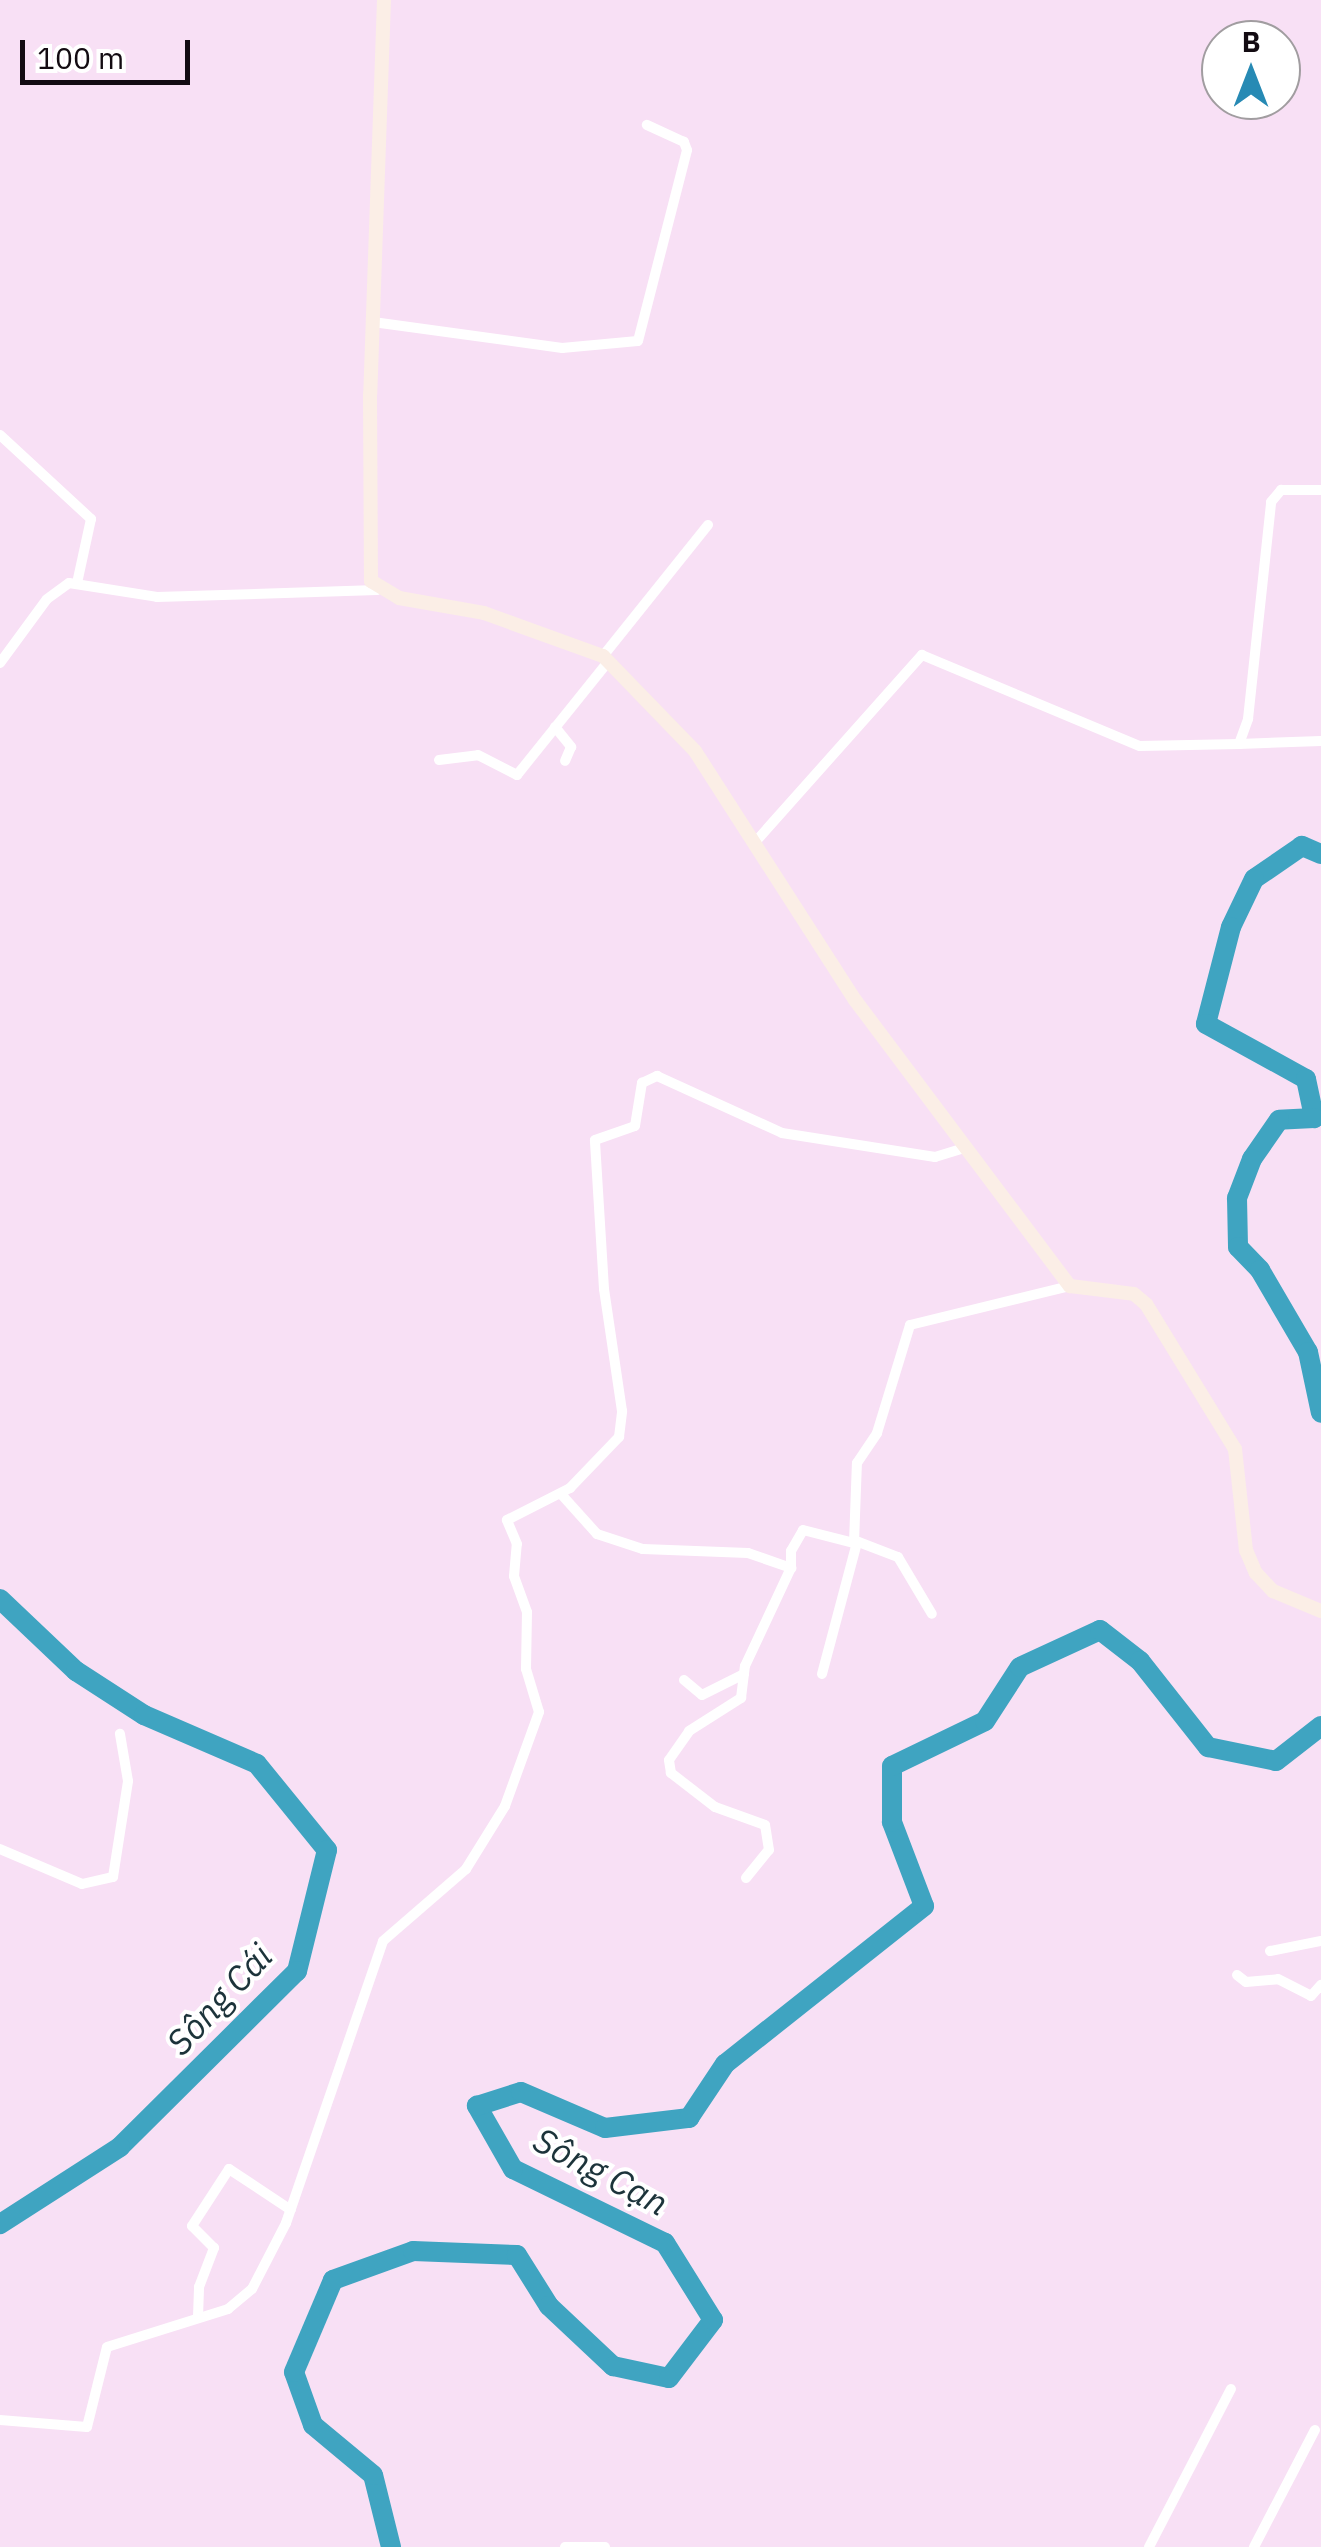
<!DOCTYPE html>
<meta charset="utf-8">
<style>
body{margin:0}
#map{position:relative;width:1321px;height:2547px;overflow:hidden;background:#f8e0f5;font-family:"IBM Plex Sans",sans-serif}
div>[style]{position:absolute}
.river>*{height:20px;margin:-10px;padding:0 10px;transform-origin:10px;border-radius:10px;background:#3fa4c1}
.street>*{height:10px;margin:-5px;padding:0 5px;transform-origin:5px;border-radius:5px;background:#fff}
.secondary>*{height:14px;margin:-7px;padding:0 7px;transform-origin:7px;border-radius:7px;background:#fbeee6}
span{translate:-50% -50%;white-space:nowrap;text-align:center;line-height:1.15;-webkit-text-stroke:8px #fff;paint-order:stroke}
.water-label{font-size:35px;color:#1c333a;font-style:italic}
.north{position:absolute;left:1201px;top:20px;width:100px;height:100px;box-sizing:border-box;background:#fff;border:2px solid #a19da0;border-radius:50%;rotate:0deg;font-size:28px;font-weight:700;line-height:40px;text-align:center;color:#130b12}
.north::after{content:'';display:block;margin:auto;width:35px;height:45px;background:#278ab4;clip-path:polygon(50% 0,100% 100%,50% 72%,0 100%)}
.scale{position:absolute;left:20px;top:40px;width:170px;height:45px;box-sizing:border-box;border:5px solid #130b12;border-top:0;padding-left:12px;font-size:30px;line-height:35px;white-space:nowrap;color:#130b12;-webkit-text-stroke:8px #fff;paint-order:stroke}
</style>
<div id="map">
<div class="river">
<i style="left:1321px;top:854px;width:21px;rotate:-157deg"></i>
<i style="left:1302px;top:846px;width:58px;rotate:145.5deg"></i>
<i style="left:1254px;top:879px;width:53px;rotate:115.6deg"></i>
<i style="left:1231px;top:927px;width:100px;rotate:104.5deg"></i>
<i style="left:1206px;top:1024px;width:114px;rotate:28.8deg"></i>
<i style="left:1306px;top:1079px;width:40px;rotate:78deg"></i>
<i style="left:1314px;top:1118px;width:35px;rotate:177deg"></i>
<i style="left:1279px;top:1120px;width:47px;rotate:124.7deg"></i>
<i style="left:1252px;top:1159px;width:42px;rotate:111deg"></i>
<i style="left:1237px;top:1198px;width:49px;rotate:88.8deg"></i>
<i style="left:1238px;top:1247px;width:32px;rotate:46deg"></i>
<i style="left:1260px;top:1270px;width:95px;rotate:59.7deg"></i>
<i style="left:1308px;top:1352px;width:62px;rotate:78deg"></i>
<i style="left:0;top:1599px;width:105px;rotate:43.5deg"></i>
<i style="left:76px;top:1671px;width:81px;rotate:32.9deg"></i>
<i style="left:144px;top:1715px;width:123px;rotate:23.4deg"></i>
<i style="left:257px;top:1764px;width:111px;rotate:50.9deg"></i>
<i style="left:327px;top:1850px;width:125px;rotate:103.9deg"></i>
<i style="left:297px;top:1971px;width:250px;rotate:135.2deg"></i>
<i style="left:120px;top:2147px;width:143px;rotate:147.3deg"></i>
<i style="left:391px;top:2547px;width:74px;rotate:-104deg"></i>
<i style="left:373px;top:2475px;width:78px;rotate:-140.2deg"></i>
<i style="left:313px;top:2425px;width:56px;rotate:-109.7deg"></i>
<i style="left:294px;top:2372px;width:100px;rotate:-67deg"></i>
<i style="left:333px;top:2280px;width:85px;rotate:-19.9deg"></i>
<i style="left:413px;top:2251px;width:104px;rotate:2.2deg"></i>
<i style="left:517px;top:2255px;width:60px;rotate:57.9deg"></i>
<i style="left:549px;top:2306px;width:88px;rotate:43.2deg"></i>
<i style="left:613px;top:2366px;width:57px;rotate:12.1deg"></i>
<i style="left:669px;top:2378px;width:73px;rotate:-52.8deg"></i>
<i style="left:713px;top:2320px;width:91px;rotate:-121.9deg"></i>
<i style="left:665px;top:2243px;width:169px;rotate:-154deg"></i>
<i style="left:513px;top:2169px;width:73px;rotate:-119.7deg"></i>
<i style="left:477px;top:2106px;width:46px;rotate:-17.7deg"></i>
<i style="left:521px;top:2092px;width:91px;rotate:23.2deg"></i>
<i style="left:605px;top:2128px;width:85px;rotate:-6.8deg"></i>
<i style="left:689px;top:2118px;width:65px;rotate:-56.3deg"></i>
<i style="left:725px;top:2064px;width:254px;rotate:-38.4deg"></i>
<i style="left:924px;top:1906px;width:90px;rotate:-110.9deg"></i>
<i style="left:892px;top:1822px;width:56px;rotate:-90deg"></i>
<i style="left:892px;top:1766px;width:103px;rotate:-25.8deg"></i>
<i style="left:985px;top:1721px;width:64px;rotate:-57.1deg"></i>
<i style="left:1020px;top:1667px;width:88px;rotate:-24.8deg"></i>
<i style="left:1100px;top:1630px;width:51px;rotate:37.8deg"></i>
<i style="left:1140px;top:1661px;width:110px;rotate:51.7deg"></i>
<i style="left:1208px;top:1747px;width:69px;rotate:11.6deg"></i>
<i style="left:1276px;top:1761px;width:57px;rotate:-37.9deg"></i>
</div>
<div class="street">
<i style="left:373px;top:322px;width:191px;rotate:7.8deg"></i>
<i style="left:562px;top:348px;width:76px;rotate:-5.3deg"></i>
<i style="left:638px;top:341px;width:197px;rotate:-75.6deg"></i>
<i style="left:687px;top:150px;width:9px;rotate:-111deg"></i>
<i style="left:684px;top:142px;width:41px;rotate:-155.3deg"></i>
<i style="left:0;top:435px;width:124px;rotate:42.7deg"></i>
<i style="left:91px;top:519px;width:66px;rotate:102.3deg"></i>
<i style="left:603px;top:656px;width:168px;rotate:-51.3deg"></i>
<i style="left:0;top:663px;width:79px;rotate:-53.7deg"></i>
<i style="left:47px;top:599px;width:27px;rotate:-36deg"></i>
<i style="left:69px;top:583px;width:89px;rotate:9deg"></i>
<i style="left:157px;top:597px;width:220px;rotate:-1.8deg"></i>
<i style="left:555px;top:727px;width:26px;rotate:51deg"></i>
<i style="left:571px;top:747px;width:15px;rotate:113deg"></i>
<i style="left:1239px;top:744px;width:82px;rotate:-2.1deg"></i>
<i style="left:439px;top:760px;width:39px;rotate:-7deg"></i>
<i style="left:478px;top:755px;width:44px;rotate:27.1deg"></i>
<i style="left:517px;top:775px;width:145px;rotate:-51.2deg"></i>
<i style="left:757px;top:840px;width:248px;rotate:-48.3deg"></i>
<i style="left:922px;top:655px;width:236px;rotate:22.7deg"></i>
<i style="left:1140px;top:746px;width:99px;rotate:-1.2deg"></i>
<i style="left:1239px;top:744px;width:27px;rotate:-70deg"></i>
<i style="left:1248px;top:719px;width:218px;rotate:-83.9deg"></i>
<i style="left:1271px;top:502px;width:16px;rotate:-50deg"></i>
<i style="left:1281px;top:490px;width:40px"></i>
<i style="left:561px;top:1494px;width:54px;rotate:48deg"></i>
<i style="left:597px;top:1534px;width:48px;rotate:18.1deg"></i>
<i style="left:643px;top:1549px;width:105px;rotate:2.2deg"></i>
<i style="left:748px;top:1553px;width:46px;rotate:19.2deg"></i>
<i style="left:791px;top:1568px;width:17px;rotate:-90deg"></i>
<i style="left:791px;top:1551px;width:24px;rotate:-60deg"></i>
<i style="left:803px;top:1530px;width:53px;rotate:14.3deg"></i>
<i style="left:854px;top:1543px;width:80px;rotate:-87.9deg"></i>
<i style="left:857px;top:1463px;width:36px;rotate:-56deg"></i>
<i style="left:877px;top:1433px;width:113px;rotate:-73deg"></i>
<i style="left:910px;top:1325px;width:165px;rotate:-13.7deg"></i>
<i style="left:856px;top:1541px;width:45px;rotate:20.9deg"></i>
<i style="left:898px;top:1557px;width:66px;rotate:59.2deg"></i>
<i style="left:822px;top:1674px;width:137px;rotate:-75.1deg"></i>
<i style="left:684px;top:1680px;width:23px;rotate:40deg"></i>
<i style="left:702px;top:1695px;width:47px;rotate:-26.6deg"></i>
<i style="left:0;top:1849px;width:89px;rotate:23.1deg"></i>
<i style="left:82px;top:1884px;width:32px;rotate:-13deg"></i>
<i style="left:113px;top:1877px;width:97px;rotate:-81.1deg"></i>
<i style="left:128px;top:1781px;width:48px;rotate:-99.7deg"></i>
<i style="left:746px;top:1878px;width:36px;rotate:-51deg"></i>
<i style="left:769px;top:1850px;width:25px;rotate:-99deg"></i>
<i style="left:765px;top:1825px;width:53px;rotate:-160.2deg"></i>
<i style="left:715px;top:1807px;width:56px;rotate:-142.3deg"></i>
<i style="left:671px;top:1773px;width:13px;rotate:-99deg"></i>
<i style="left:669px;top:1760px;width:35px;rotate:-55deg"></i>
<i style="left:689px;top:1731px;width:62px;rotate:-32.4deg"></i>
<i style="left:741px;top:1698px;width:32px;rotate:-83deg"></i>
<i style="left:745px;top:1666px;width:108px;rotate:-64.9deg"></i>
<i style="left:1270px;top:1951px;width:52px;rotate:-11.1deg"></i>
<i style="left:1237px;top:1975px;width:11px;rotate:38deg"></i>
<i style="left:1246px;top:1982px;width:32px;rotate:-5deg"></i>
<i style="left:1278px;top:1979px;width:37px;rotate:27deg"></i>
<i style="left:1311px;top:1996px;width:15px;rotate:-48deg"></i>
<i style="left:198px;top:2317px;width:30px;rotate:-88deg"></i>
<i style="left:199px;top:2287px;width:42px;rotate:-69deg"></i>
<i style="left:214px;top:2248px;width:31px;rotate:-135deg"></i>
<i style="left:192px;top:2226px;width:68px;rotate:-57deg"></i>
<i style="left:229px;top:2169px;width:74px;rotate:33.5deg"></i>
<i style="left:0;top:2420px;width:87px;rotate:4.6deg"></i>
<i style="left:87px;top:2427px;width:82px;rotate:-76deg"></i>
<i style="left:107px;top:2347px;width:127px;rotate:-17.4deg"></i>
<i style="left:228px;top:2309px;width:31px;rotate:-40deg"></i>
<i style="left:252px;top:2289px;width:74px;rotate:-62.7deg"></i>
<i style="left:286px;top:2223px;width:298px;rotate:-71deg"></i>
<i style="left:383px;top:1941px;width:110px;rotate:-40.9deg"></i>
<i style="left:466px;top:1869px;width:74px;rotate:-58.2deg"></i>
<i style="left:505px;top:1806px;width:100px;rotate:-70.1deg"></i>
<i style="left:539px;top:1712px;width:45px;rotate:-106.8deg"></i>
<i style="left:526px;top:1669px;width:57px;rotate:-89deg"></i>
<i style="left:527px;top:1612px;width:38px;rotate:-110deg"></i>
<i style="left:514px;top:1576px;width:32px;rotate:-85deg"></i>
<i style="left:517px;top:1544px;width:26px;rotate:-113deg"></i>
<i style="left:507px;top:1520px;width:71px;rotate:-26.9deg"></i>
<i style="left:570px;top:1488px;width:71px;rotate:-46.1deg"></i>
<i style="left:619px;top:1437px;width:26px;rotate:-83deg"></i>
<i style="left:622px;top:1411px;width:123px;rotate:-98.4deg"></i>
<i style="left:604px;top:1289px;width:149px;rotate:-93.5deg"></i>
<i style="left:595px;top:1140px;width:42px;rotate:-19.3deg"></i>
<i style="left:635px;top:1126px;width:44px;rotate:-80.8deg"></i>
<i style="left:642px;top:1083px;width:17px;rotate:-25deg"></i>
<i style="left:657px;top:1076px;width:137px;rotate:24.5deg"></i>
<i style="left:782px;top:1133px;width:155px;rotate:8.9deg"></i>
<i style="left:935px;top:1157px;width:34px;rotate:-17deg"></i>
<i style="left:565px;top:2547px;width:40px"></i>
<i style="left:1149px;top:2547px;width:178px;rotate:-62.6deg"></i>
<i style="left:1254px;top:2547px;width:132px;rotate:-62.5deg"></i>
</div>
<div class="secondary">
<i style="left:384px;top:0;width:394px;rotate:92deg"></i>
<i style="left:370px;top:394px;width:187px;rotate:89.7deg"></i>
<i style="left:371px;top:581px;width:33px;rotate:31deg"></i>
<i style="left:399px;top:598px;width:86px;rotate:10deg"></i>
<i style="left:484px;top:613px;width:127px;rotate:19.9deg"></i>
<i style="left:603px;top:656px;width:132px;rotate:45.9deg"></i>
<i style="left:695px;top:751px;width:296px;rotate:57.3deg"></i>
<i style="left:855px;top:1000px;width:358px;rotate:53.1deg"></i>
<i style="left:1070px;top:1286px;width:64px;rotate:7.1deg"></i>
<i style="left:1134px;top:1294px;width:16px;rotate:40deg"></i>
<i style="left:1146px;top:1304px;width:170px;rotate:58.5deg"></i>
<i style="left:1235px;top:1449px;width:102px;rotate:83.8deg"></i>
<i style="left:1246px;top:1550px;width:25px;rotate:67deg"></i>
<i style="left:1256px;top:1573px;width:25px;rotate:47deg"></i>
<i style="left:1273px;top:1591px;width:52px;rotate:22.6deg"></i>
</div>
<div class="water-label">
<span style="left:219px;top:1999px;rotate:-47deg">Sông Cái</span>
<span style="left:601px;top:2171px;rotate:28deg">Sông Cạn</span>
</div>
<div class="north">B</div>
<div class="scale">100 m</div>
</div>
